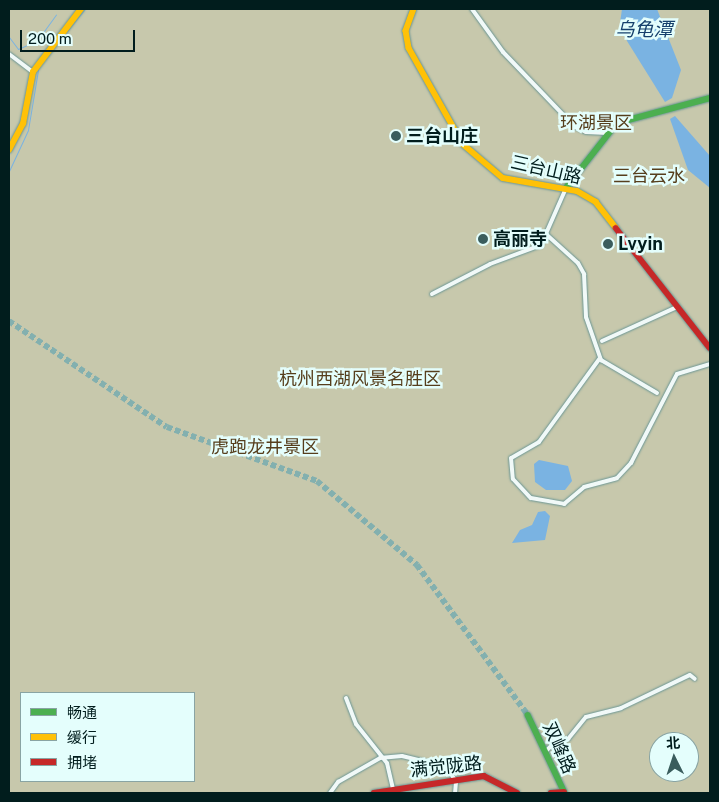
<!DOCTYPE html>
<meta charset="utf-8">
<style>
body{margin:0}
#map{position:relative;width:719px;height:802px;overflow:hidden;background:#a3d5d3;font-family:"Public Sans","Noto Sans SC",sans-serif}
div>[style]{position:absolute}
.green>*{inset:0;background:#c7c8ac}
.water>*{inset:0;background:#7ab3e2}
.stream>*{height:1px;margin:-0.5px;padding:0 0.5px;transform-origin:0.5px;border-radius:0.5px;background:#7ab3e2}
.secondary-tunnel>*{height:5.5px;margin-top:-2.75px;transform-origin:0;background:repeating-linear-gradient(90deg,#83b0af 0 5.5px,transparent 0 8.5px)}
.roads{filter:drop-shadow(0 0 1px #6b9694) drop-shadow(0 0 1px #6b9694)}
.street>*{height:4px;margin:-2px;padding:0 2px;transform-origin:2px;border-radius:2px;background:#f1f9f8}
.fast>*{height:5.5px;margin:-2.75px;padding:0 2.75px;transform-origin:2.75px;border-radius:2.75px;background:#4caf50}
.slow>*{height:5.5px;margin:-2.75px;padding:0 2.75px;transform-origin:2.75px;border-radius:2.75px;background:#ffc107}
.jam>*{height:5.5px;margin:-2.75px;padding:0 2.75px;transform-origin:2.75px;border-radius:2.75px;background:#c62828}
.dots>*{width:14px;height:14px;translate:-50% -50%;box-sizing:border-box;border:2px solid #e4fefc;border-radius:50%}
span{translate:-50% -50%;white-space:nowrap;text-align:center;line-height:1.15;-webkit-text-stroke:5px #e4fefc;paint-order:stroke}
.park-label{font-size:18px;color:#563e1c}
.poi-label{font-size:18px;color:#011d1d;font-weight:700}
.left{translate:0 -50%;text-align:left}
.street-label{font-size:18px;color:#011d1d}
.water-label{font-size:19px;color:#16406c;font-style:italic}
.frame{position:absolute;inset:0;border:10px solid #011d1d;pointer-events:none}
.legend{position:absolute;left:20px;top:692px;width:175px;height:90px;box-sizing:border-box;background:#e4fefc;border:1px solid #89a4a3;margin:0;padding:6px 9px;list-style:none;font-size:15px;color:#011d1d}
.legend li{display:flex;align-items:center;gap:10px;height:25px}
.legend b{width:25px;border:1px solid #89a4a3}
.north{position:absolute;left:649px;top:732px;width:50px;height:50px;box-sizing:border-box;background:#e4fefc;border:1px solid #89a4a3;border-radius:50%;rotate:356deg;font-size:14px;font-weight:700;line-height:20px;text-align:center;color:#011d1d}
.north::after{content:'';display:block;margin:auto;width:18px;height:22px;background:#3a5d5d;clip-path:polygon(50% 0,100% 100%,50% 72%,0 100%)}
.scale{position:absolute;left:20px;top:30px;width:115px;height:22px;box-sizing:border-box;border:2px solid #011d1d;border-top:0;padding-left:6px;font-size:15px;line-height:18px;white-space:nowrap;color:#011d1d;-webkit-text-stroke:4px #e4fefc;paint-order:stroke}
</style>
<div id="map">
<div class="green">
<i style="clip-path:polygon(evenodd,9px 9px,710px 9px,710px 793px,9px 793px,9px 9px,21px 693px,194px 693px,194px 781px,21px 781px,21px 693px,9px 9px,659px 742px,689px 742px,689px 772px,659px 772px,659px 742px)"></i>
</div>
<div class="water">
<i style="clip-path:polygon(622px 9px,657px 9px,681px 70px,672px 98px,665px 102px,627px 41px,620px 23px)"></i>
<i style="clip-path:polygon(675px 116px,710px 156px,710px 188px,688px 170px,670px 119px)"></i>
<i style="clip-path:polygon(539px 460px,568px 466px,572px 481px,565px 490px,546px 490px,535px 482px,534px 464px)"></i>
<i style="clip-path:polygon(545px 511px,550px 516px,545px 540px,512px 543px,520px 530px,532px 525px,538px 512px)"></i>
</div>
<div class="stream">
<i style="left:67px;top:31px;width:28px;rotate:-51deg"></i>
<i style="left:9px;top:37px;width:15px;rotate:53deg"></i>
<i style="left:18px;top:49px;width:12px;rotate:-24deg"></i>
<i style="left:39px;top:38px;width:29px;rotate:-54deg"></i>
<i style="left:9px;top:171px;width:45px;rotate:-65.1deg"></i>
<i style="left:28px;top:130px;width:61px;rotate:-80.5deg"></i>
</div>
<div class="secondary-tunnel">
<i style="left:9px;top:321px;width:190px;rotate:33.9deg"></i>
<i style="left:167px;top:427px;width:159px;rotate:19.8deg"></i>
<i style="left:317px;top:481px;width:131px;rotate:40deg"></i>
<i style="left:417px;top:565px;width:187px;rotate:53.5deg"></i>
</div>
<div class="roads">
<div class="street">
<i style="left:472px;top:9px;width:53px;rotate:54.2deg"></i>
<i style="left:503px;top:52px;width:104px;rotate:46.2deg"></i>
<i style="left:575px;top:127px;width:12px;rotate:24deg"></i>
<i style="left:586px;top:132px;width:21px;rotate:3deg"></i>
<i style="left:9px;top:54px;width:30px;rotate:37deg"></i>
<i style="left:547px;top:235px;width:42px;rotate:42.1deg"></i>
<i style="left:578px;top:263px;width:13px;rotate:61deg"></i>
<i style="left:584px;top:274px;width:43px;rotate:87.3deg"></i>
<i style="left:586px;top:317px;width:46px;rotate:70.8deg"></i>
<i style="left:601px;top:360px;width:65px;rotate:30.5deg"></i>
<i style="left:432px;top:294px;width:65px;rotate:-27.3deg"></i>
<i style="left:490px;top:264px;width:54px;rotate:-20.4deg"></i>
<i style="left:541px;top:245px;width:62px;rotate:-66.3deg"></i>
<i style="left:602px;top:341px;width:82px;rotate:-24.4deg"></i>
<i style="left:600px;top:358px;width:104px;rotate:126deg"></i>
<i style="left:539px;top:442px;width:32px;rotate:150deg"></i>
<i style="left:511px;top:458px;width:21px;rotate:85deg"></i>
<i style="left:513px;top:479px;width:26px;rotate:47deg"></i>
<i style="left:531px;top:498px;width:34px;rotate:10deg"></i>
<i style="left:564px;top:504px;width:26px;rotate:-40deg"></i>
<i style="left:584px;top:487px;width:34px;rotate:-15deg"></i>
<i style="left:617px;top:478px;width:21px;rotate:-47deg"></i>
<i style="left:631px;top:463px;width:100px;rotate:-62.7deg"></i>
<i style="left:677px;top:374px;width:34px;rotate:-17deg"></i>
<i style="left:346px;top:698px;width:28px;rotate:69deg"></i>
<i style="left:356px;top:724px;width:50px;rotate:51.5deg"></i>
<i style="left:387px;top:763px;width:27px;rotate:77deg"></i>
<i style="left:545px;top:752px;width:13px;rotate:-45deg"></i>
<i style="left:554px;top:743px;width:15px;rotate:-16deg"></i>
<i style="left:568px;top:739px;width:28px;rotate:-51deg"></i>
<i style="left:586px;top:717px;width:36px;rotate:-14deg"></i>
<i style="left:621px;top:708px;width:76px;rotate:-25.6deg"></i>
<i style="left:690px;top:675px;width:6px;rotate:39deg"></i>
<i style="left:330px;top:793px;width:14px;rotate:-54deg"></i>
<i style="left:338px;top:782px;width:48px;rotate:-29.7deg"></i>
<i style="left:380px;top:758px;width:22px;rotate:-5deg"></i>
<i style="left:402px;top:756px;width:46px;rotate:13.7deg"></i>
<i style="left:447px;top:767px;width:17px;rotate:59deg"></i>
<i style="left:456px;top:782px;width:11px;rotate:95deg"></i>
</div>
<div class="fast">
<i style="left:566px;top:188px;width:83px;rotate:-51.9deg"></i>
<i style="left:617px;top:123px;width:96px;rotate:-15deg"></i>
<i style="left:528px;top:715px;width:86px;rotate:64.6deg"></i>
</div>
<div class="slow">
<i style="left:414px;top:9px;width:23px;rotate:110deg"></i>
<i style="left:406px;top:31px;width:17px;rotate:80deg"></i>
<i style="left:409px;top:48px;width:110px;rotate:60.6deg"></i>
<i style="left:463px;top:144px;width:52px;rotate:40.4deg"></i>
<i style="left:503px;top:178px;width:75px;rotate:10deg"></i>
<i style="left:577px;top:191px;width:22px;rotate:30deg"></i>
<i style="left:596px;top:202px;width:33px;rotate:52deg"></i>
<i style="left:9px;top:150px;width:30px;rotate:-62deg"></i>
<i style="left:23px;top:124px;width:53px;rotate:-79.1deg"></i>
<i style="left:33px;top:72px;width:79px;rotate:-52.7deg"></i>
</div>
<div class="jam">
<i style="left:616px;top:228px;width:152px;rotate:51.9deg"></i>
<i style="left:374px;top:793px;width:111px;rotate:-8.8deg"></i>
<i style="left:484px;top:776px;width:37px;rotate:27deg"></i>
<i style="left:551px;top:793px;width:13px;rotate:-4deg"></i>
</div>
</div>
<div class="dots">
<i style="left:396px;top:136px;background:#3a5d5d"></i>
<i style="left:483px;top:239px;background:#3a5d5d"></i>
<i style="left:608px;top:244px;background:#3a5d5d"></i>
</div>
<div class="park-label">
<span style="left:596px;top:123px">环湖景区</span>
<span style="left:649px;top:176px">三台云水</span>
<span style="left:360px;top:379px">杭州西湖风景名胜区</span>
<span style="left:265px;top:447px">虎跑龙井景区</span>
</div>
<div class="poi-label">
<span class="left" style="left:406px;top:136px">三台山庄</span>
<span class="left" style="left:493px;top:239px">高丽寺</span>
<span class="left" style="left:618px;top:244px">Lvyin</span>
</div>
<div class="street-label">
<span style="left:546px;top:170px;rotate:13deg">三台山路</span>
<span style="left:559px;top:748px;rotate:66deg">双峰路</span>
<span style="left:446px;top:767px;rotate:-6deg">满觉陇路</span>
</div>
<div class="water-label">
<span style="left:644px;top:30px">乌龟潭</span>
</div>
<div class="frame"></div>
<ul class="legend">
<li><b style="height:6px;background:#4caf50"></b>畅通</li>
<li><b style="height:6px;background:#ffc107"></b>缓行</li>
<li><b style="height:6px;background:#c62828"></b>拥堵</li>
</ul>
<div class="north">北</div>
<div class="scale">200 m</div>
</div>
